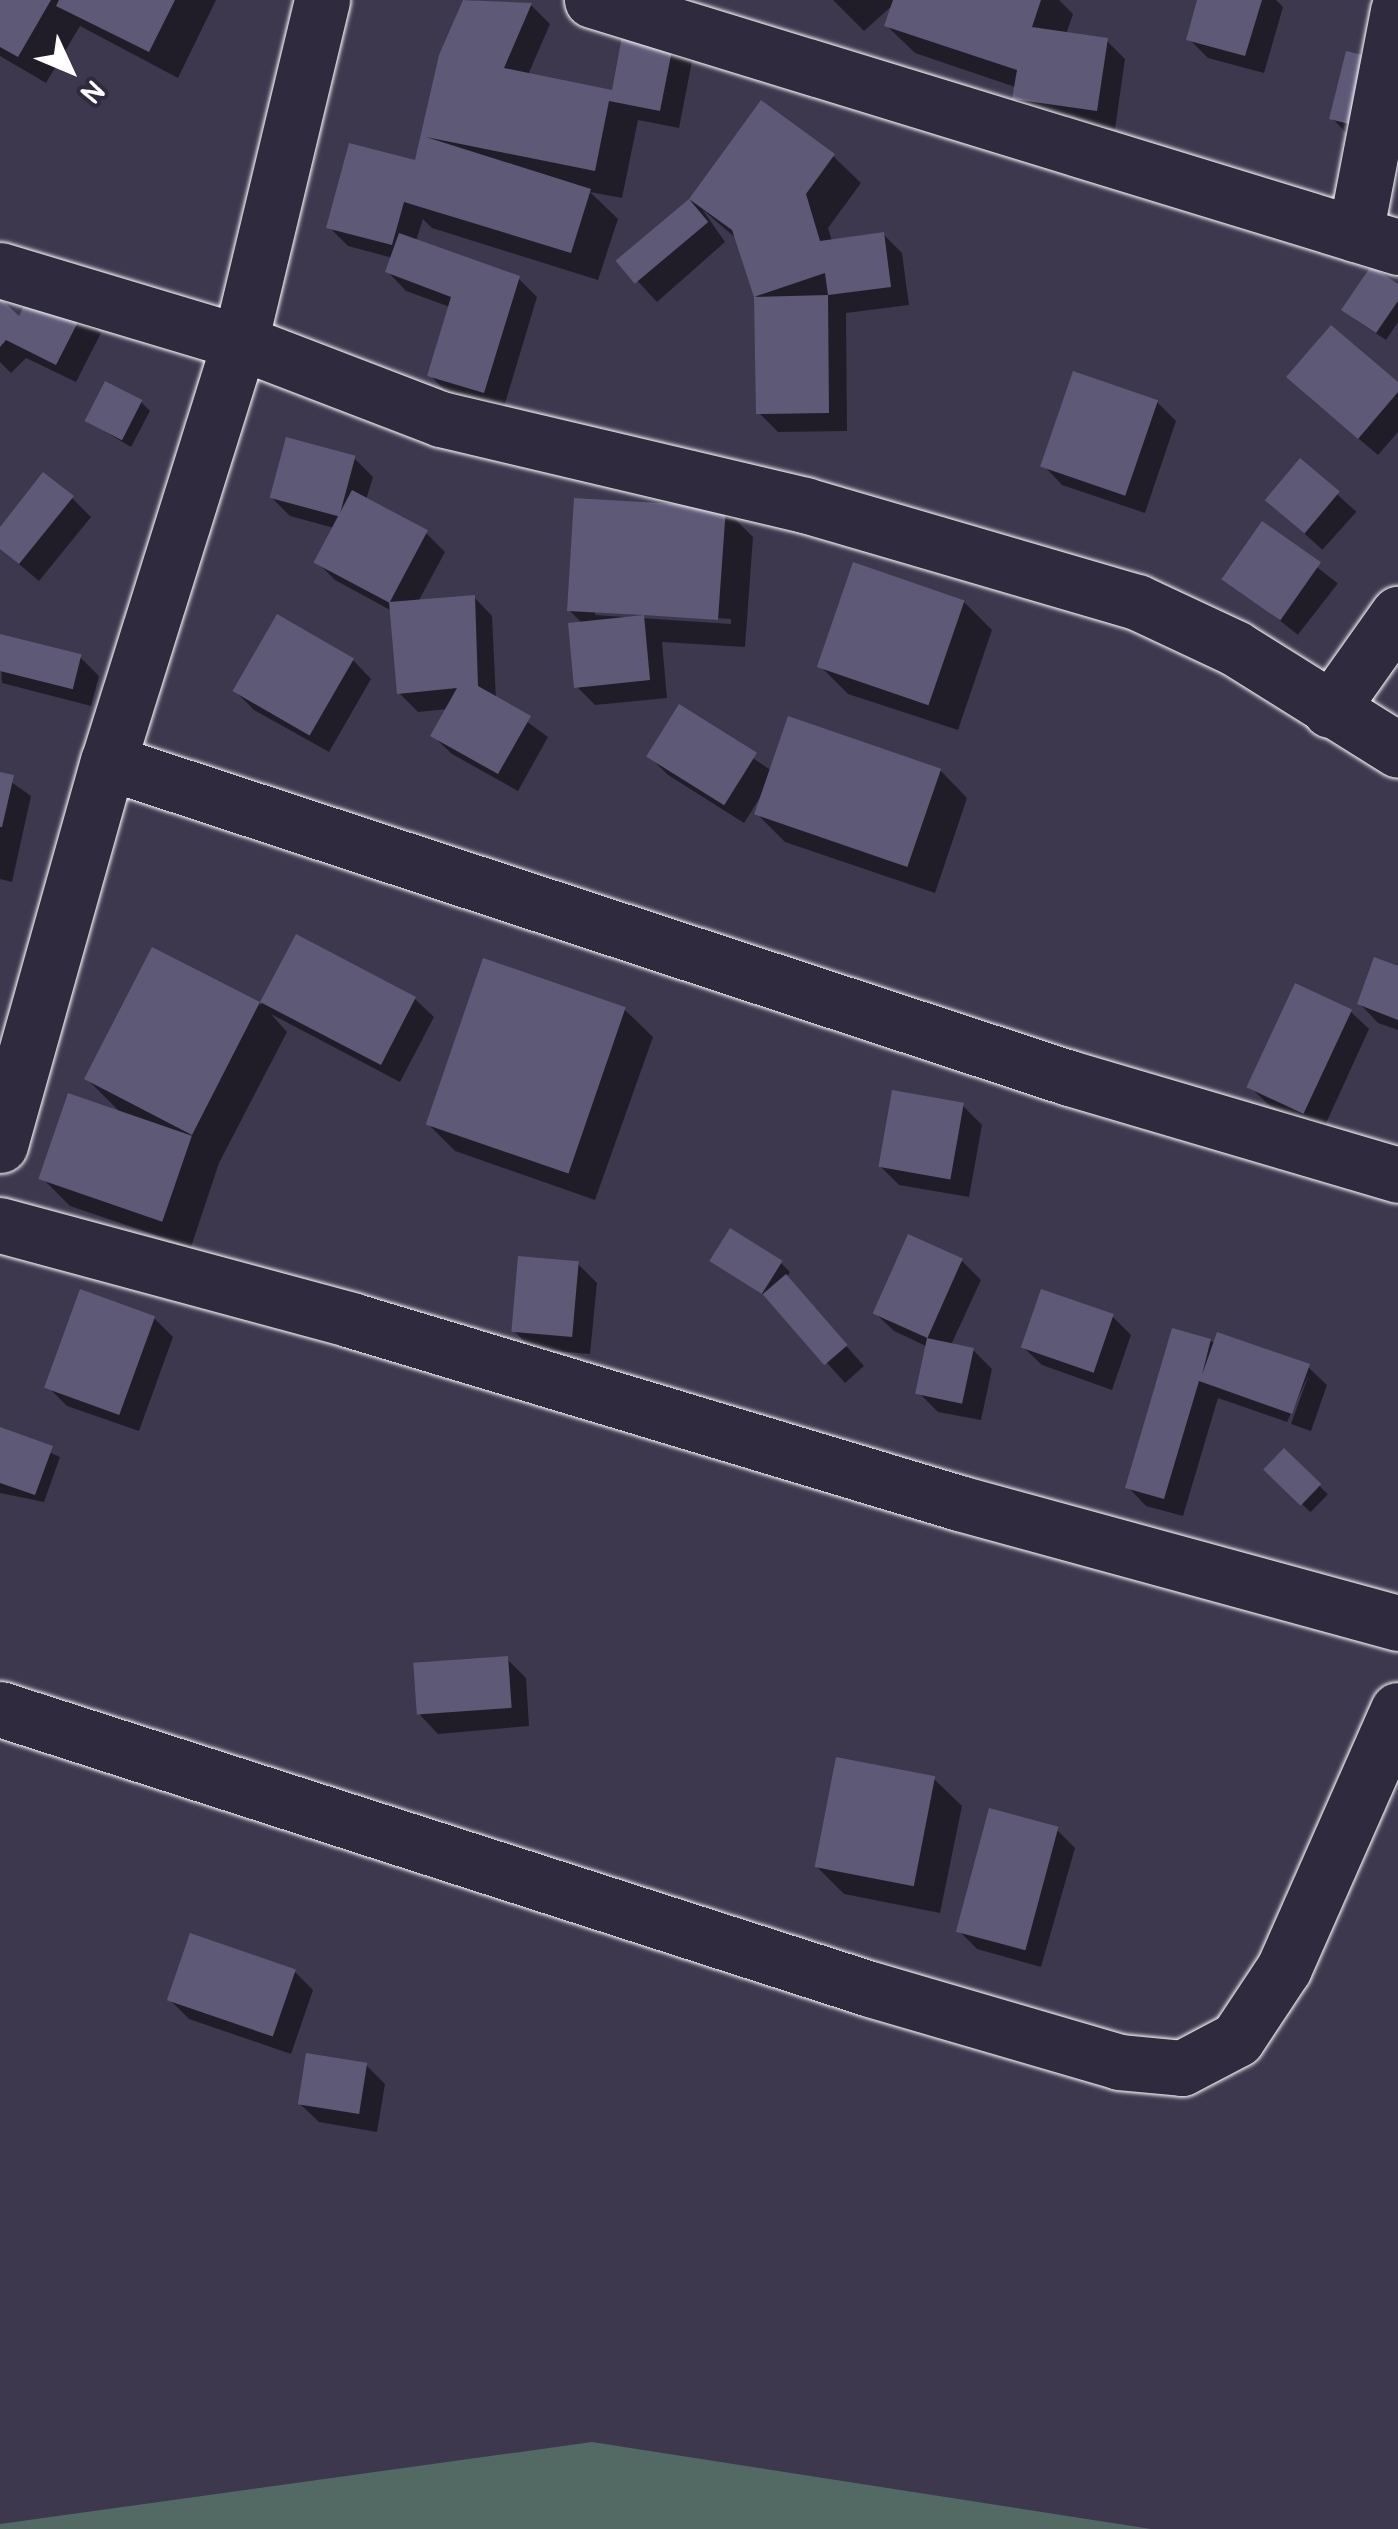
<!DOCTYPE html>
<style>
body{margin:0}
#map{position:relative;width:1398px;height:2529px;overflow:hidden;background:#3d384e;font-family:Pangolin,sans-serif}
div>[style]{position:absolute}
.green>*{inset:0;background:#536964}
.shadow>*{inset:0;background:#0007;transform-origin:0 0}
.building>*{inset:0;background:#5d5977;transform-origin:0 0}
.roads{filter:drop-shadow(0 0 2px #fff) drop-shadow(0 0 2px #fff)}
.minor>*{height:55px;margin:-27.5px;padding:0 27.5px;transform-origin:27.5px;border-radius:27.5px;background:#2f2a3d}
span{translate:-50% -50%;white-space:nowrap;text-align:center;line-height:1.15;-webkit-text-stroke:9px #2f2a3d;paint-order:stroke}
.north{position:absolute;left:20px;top:20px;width:100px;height:100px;-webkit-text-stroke:8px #2f2a3d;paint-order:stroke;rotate:134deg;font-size:28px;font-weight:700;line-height:40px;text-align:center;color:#fff}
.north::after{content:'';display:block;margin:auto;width:35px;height:45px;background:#fff;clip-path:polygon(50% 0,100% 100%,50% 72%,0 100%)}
</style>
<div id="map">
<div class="green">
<i style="clip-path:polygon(592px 2442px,1151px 2529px,0 2529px,0 2524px)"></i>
</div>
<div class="shadow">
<i style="clip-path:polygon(0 0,216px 0,178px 78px,80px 26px,46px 83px,0 56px)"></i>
<i style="clip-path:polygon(466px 0,531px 5px,550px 24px,528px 75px,613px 95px,628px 18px,695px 46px,679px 128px,638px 120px,622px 198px,590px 192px,618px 219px,598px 280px,432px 228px,423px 219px,416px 241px,518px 278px,537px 297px,503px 410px,448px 394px,430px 375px,450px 307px,406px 291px,388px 272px,393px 258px,348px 246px,329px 227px,415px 162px,442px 56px)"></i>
<i style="clip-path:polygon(833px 0,1059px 0,1073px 14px,1066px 34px,1106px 40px,1125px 59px,1115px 129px,1034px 118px,1015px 99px,1018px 88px,915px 53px,887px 26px,894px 4px,864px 31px)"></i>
<i style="clip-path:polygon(1200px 0,1276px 0,1283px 7px,1264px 73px,1208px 58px,1189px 39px)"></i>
<i style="clip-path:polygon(1385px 64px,1350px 137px,1332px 118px)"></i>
<i style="clip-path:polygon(833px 156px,861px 183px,828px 228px,832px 241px,883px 234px,902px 253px,909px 305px,846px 313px,847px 431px,778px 432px,759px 413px,757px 297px,738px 240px,702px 209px,725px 242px,657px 302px,620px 262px,691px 200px)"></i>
<i style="clip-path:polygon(1398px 287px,1398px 322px,1386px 340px,1353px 318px)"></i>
<i style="clip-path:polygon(0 302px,19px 320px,82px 315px,101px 333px,76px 382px,26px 358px,11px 373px,0 362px)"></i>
<i style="clip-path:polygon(1398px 385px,1398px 432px,1378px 455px,1308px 396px)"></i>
<i style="clip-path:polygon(141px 402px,150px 411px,131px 447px,87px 421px)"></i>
<i style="clip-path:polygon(1157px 402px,1176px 421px,1145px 513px,1062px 485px,1044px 466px)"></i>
<i style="clip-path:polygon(354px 458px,373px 477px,366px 500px,426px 533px,445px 552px,418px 602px,474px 597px,492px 616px,496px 699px,548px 737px,518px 791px,452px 754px,433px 736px,448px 709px,418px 712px,399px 693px,392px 611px,335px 580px,316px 561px,334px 528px,290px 516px,271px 497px)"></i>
<i style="left:1300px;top:461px;width:76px;height:51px;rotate:42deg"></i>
<i style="clip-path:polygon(72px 498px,91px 517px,39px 581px,0 548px,0 531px)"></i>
<i style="clip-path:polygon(evenodd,725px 509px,753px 537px,745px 647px,662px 642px,667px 698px,595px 705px,576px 686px,583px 624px,569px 610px,725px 509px,595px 610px,731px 619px,731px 624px,595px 615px,595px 610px)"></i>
<i style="left:1263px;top:525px;width:95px;height:65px;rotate:38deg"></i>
<i style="clip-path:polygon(964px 602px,992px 630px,958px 730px,848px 694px,820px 666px)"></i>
<i style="clip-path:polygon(0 636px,80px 657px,99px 676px,91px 706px,2px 683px)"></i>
<i style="clip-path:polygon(353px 660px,371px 679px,329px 752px,254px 710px,235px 691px)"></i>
<i style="clip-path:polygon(679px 708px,772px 771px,940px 770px,967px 798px,935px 893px,785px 842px,757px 814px,761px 796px,744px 823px,668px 775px,649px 756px)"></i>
<i style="clip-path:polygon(0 774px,31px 796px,12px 882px,0 879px)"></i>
<i style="clip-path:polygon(297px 937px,415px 999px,434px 1017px,400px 1082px,271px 1014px,287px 1032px,219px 1163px,191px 1247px,70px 1206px,42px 1178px,122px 1114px,87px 1079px,153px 950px,261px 1005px)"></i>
<i style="clip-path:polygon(1398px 969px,1398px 1030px,1378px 1023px,1360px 1004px)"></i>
<i style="clip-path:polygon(625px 1010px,653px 1037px,595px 1200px,455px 1151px,427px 1123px)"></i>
<i style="clip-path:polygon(1350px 1011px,1369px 1029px,1323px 1130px,1270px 1106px,1251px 1088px)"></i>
<i style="clip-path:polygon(963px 1106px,982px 1125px,969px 1197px,899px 1185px,880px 1166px)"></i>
<i style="clip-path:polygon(713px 1261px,781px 1263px,790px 1272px,786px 1278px,864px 1366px,845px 1383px,771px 1300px)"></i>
<i style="clip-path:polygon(962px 1261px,981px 1280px,951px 1345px,973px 1350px,992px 1369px,981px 1420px,938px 1412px,919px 1393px,928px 1347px,894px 1331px,875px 1313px)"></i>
<i style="clip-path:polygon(578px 1264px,597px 1283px,590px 1354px,532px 1349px,514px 1331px)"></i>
<i style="clip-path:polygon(1112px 1316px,1131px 1335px,1112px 1390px,1042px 1365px,1023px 1347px)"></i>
<i style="clip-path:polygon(154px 1318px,173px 1337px,139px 1431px,67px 1406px,48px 1387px)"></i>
<i style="clip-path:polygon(1210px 1341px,1308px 1367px,1327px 1385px,1311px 1431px,1291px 1424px,1309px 1374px,1287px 1422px,1218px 1398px,1183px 1516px,1146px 1506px,1128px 1487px)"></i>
<i style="clip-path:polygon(0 1430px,60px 1457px,44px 1502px,0 1493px)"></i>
<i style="left:1284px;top:1452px;width:61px;height:25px;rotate:44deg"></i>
<i style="clip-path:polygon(507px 1659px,526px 1678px,529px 1726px,438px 1734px,420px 1715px)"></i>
<i style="clip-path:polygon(934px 1779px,962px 1806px,940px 1913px,844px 1894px,816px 1866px)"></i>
<i style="clip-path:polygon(1056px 1829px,1075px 1848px,1041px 1967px,977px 1949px,958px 1930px)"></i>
<i style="clip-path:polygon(294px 1971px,313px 1990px,291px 2054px,189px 2019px,170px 2000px)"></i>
<i style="clip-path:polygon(366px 2065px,385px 2084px,377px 2132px,319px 2122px,300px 2104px)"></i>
</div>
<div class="building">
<i style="clip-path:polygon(0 0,51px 0,18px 57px,0 47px)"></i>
<i style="clip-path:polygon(59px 0,175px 0,149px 52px,56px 6px)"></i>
<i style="clip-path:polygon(463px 0,532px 3px,504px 68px,612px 90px,626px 15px,677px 25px,660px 111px,609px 101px,595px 171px,426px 137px,591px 189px,571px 253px,404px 202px,392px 245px,326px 228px,349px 143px,415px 160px,439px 55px)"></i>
<i style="clip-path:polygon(893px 0,1041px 0,1032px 27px,1108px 38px,1097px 111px,1012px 99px,1017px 70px,884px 26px)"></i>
<i style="clip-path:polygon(1197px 0,1262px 0,1245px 56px,1186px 40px)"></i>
<i style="left:1346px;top:51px;width:42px;height:70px;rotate:14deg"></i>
<i style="clip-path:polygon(761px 100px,835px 154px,806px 194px,820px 241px,884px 232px,891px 287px,828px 295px,825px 273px,754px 297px,828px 295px,829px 413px,756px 414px,754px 297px,732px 230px,689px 199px)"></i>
<i style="left:689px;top:199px;width:30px;height:96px;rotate:50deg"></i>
<i style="clip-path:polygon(399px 233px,520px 276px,484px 393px,427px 376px,451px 297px,385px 272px)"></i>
<i style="clip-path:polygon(1371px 266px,1398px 284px,1398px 301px,1376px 333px,1341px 310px)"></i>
<i style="clip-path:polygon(33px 288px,83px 312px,56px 365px,6px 340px,0 347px,0 298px,19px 316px)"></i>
<i style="clip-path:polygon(1331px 325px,1398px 382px,1398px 392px,1358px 439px,1286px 377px)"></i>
<i style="left:1073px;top:371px;width:90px;height:101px;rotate:19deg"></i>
<i style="left:105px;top:381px;width:42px;height:45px;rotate:27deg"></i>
<i style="left:286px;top:437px;width:72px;height:63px;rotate:15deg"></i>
<i style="left:1300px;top:458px;width:52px;height:55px;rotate:40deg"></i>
<i style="clip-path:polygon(43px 472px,74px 496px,19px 564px,0 549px,0 527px)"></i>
<i style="left:352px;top:490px;width:86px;height:82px;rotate:28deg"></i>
<i style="clip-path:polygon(574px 498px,726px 507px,718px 620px,644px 615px,650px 680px,574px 688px,568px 623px,644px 615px,567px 611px)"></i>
<i style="left:1262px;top:521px;width:72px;height:71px;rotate:35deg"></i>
<i style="left:853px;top:562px;width:118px;height:111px;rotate:19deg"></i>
<i style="clip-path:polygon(475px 595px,478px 686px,531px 716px,498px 774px,430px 736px,457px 688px,397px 694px,389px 602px)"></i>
<i style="left:277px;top:614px;width:89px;height:89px;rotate:30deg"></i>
<i style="left:0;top:634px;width:84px;height:36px;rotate:14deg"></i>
<i style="left:679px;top:704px;width:92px;height:62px;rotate:32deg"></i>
<i style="left:788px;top:716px;width:162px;height:104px;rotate:19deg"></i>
<i style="clip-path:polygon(0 772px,14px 775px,2px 827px,0 827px)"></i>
<i style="clip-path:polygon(296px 934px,416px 997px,381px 1065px,260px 1002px,192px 1135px,84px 1079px,152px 947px,260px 1002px)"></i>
<i style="clip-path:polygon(1374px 957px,1398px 966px,1398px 1020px,1357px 1004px)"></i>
<i style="left:483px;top:958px;width:151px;height:176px;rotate:19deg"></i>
<i style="left:1295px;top:983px;width:63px;height:115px;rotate:25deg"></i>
<i style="left:892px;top:1090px;width:73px;height:78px;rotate:10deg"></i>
<i style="left:68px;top:1093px;width:131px;height:91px;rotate:19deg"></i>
<i style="left:730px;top:1228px;width:62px;height:39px;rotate:32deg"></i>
<i style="left:908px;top:1234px;width:60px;height:87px;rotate:24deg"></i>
<i style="left:518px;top:1256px;width:61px;height:76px;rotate:5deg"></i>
<i style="left:786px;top:1274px;width:94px;height:31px;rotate:49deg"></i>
<i style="left:80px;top:1289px;width:80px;height:105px;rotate:20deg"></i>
<i style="left:1041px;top:1289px;width:77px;height:62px;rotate:19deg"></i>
<i style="clip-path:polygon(1172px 1328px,1211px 1339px,1202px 1375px,1217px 1332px,1310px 1364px,1292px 1414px,1199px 1381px,1164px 1499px,1125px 1488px)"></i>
<i style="left:927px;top:1338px;width:48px;height:57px;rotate:12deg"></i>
<i style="clip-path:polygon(0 1427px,53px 1446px,35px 1495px,0 1483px)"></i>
<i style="left:1284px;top:1448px;width:52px;height:30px;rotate:44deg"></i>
<i style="left:508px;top:1656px;width:52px;height:95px;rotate:86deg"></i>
<i style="left:836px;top:1757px;width:101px;height:112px;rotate:11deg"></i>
<i style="left:989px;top:1808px;width:72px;height:128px;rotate:15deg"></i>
<i style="left:190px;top:1933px;width:112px;height:71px;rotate:19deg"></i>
<i style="left:306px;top:2053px;width:62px;height:52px;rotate:9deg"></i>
</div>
<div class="roads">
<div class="minor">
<i style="left:592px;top:0;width:843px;rotate:17.04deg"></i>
<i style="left:1355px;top:234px;width:228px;rotate:-79.1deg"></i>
<i style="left:0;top:270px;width:251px;rotate:16.7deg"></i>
<i style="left:240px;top:342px;width:215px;rotate:21deg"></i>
<i style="left:441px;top:419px;width:374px;rotate:13.3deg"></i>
<i style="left:805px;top:505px;width:346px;rotate:16.3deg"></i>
<i style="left:1137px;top:602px;width:108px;rotate:25.1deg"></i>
<i style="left:1235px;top:648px;width:192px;rotate:32deg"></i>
<i style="left:1330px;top:710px;width:118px;rotate:-54.7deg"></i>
<i style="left:108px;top:762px;width:1012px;rotate:18.2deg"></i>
<i style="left:1069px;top:1078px;width:343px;rotate:16.4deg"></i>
<i style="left:0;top:1145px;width:398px;rotate:-74.3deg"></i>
<i style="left:108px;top:762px;width:440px;rotate:-72.6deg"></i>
<i style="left:240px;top:342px;width:352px;rotate:-76.5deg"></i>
<i style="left:0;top:1225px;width:364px;rotate:15.1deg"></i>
<i style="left:351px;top:1320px;width:635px;rotate:16.75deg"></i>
<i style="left:959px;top:1503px;width:455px;rotate:15.3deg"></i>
<i style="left:0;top:1709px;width:914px;rotate:17.84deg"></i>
<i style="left:870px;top:1989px;width:259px;rotate:16.3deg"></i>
<i style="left:1119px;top:2062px;width:63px;rotate:5.4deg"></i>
<i style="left:1182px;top:2068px;width:62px;rotate:-27.8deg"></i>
<i style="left:1237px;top:2039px;width:85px;rotate:-56.5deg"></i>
<i style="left:1284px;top:1968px;width:282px;rotate:-66.2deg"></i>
</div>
</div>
<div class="north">N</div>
</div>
